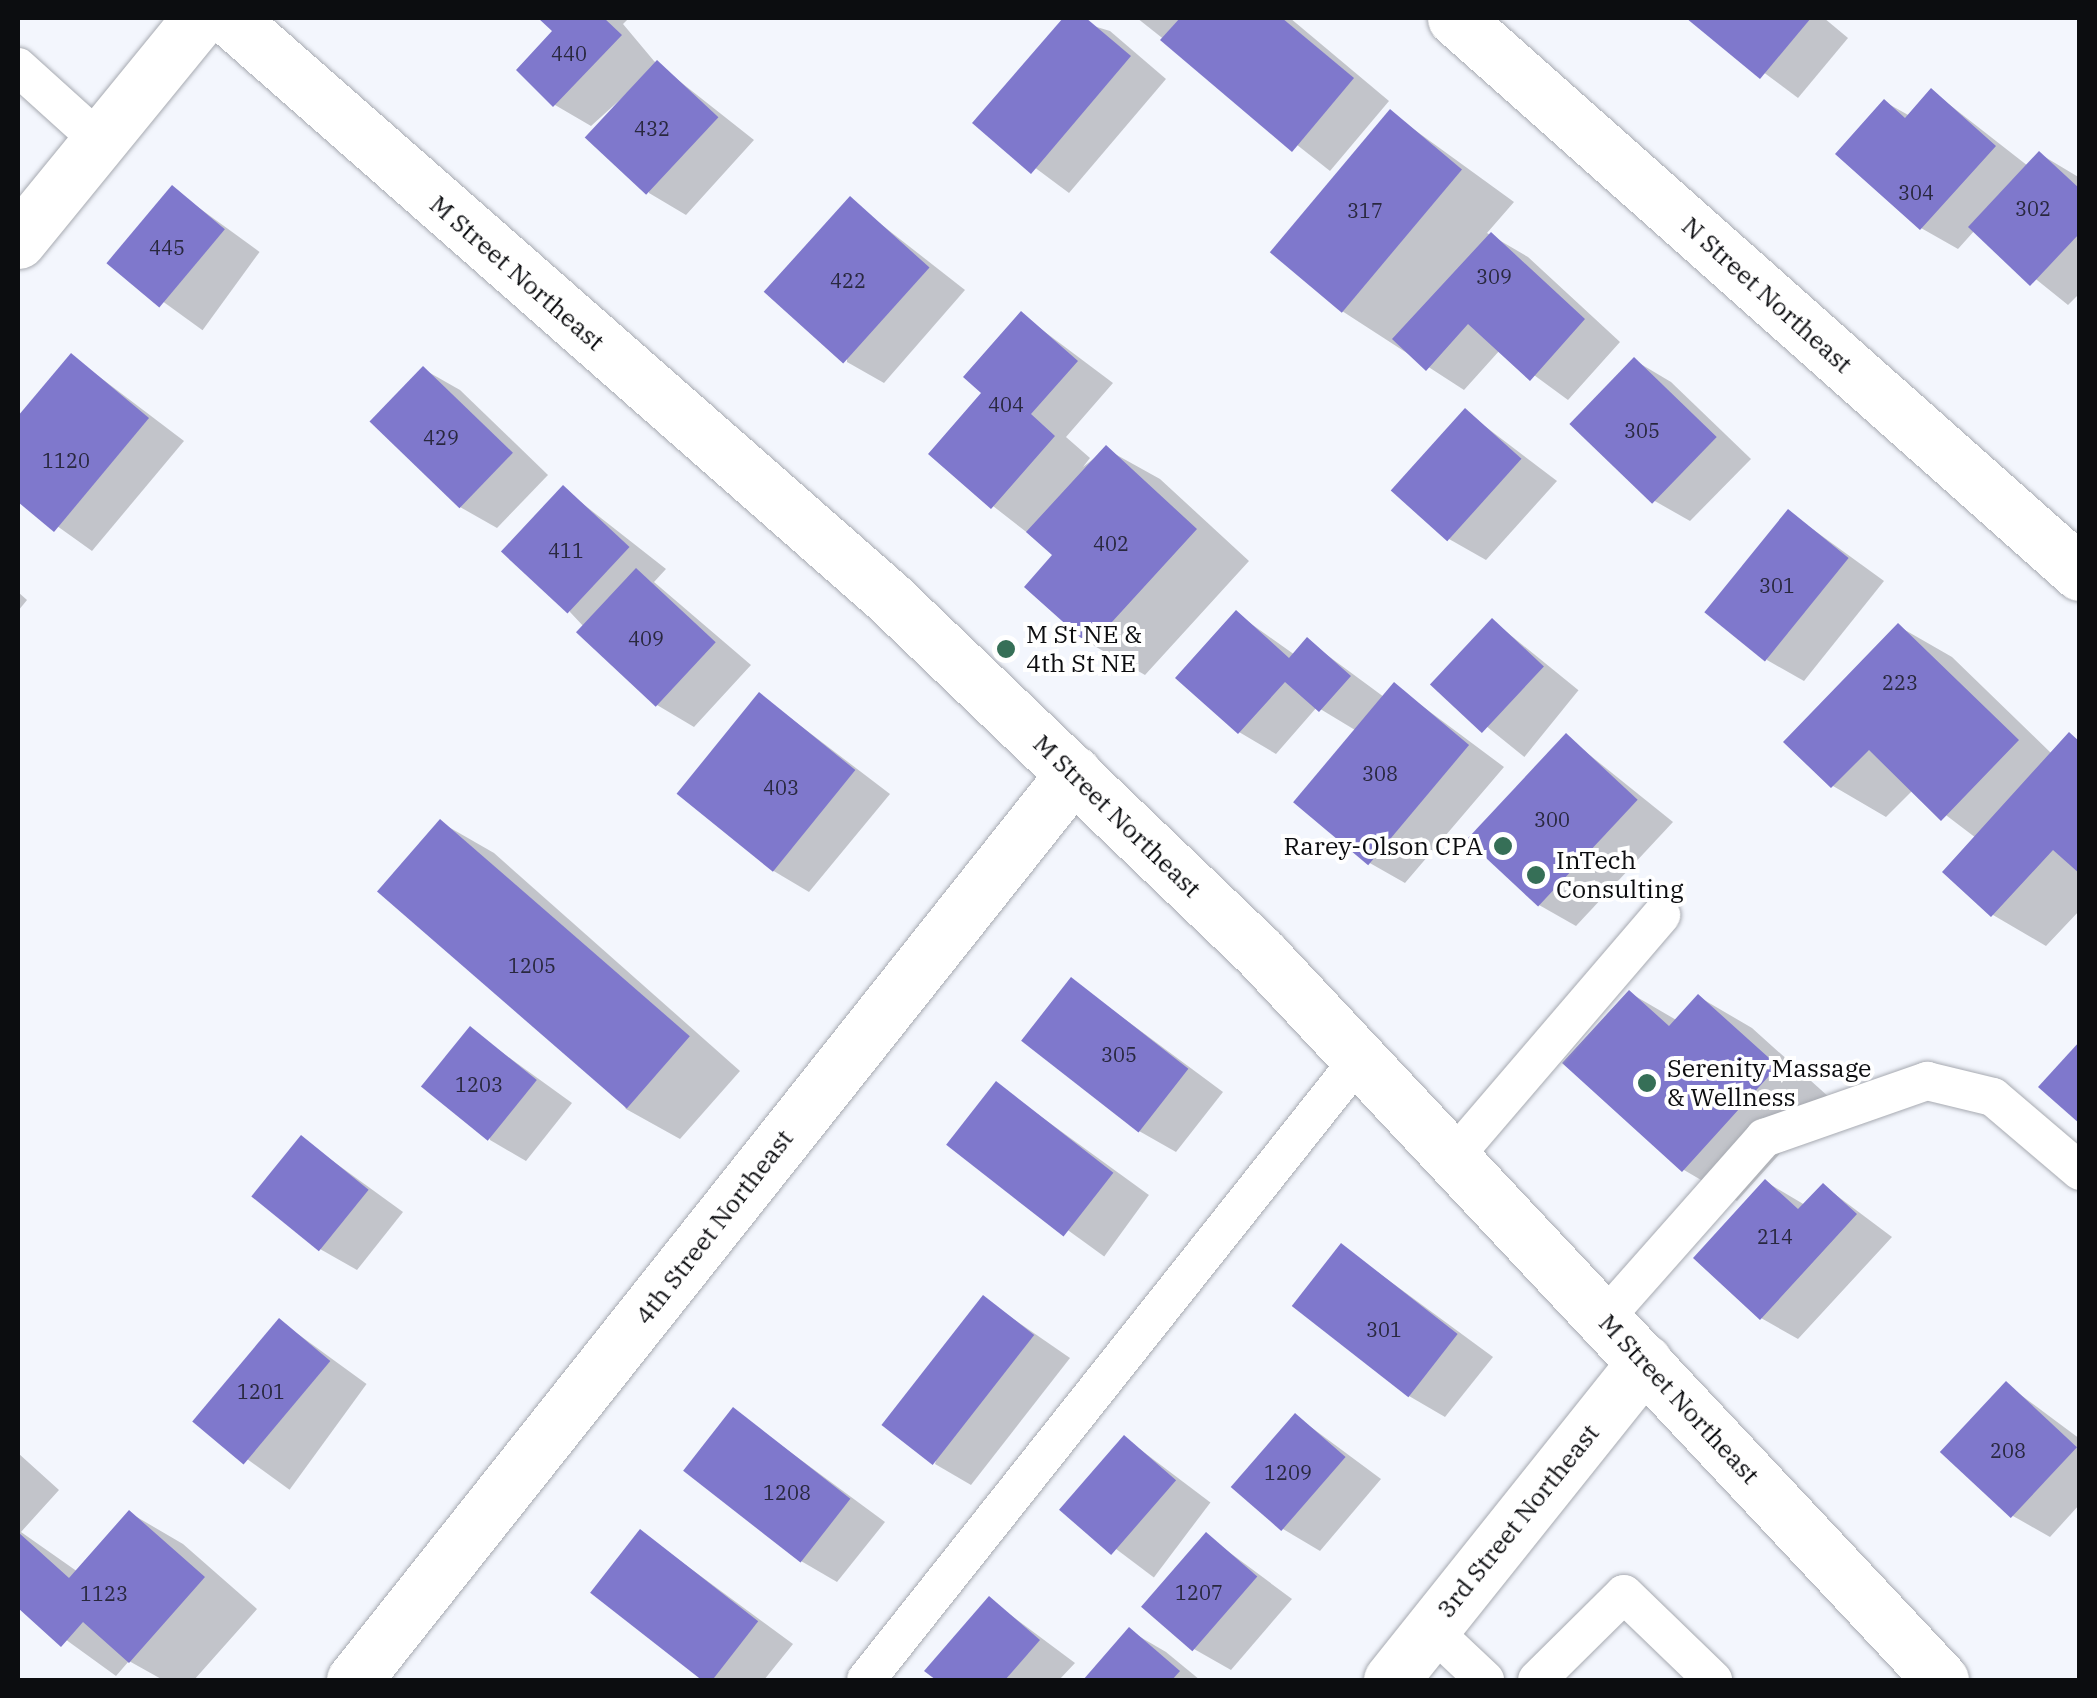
<!DOCTYPE html>
<style>
body{margin:0}
#map{position:relative;width:2097px;height:1698px;overflow:hidden;background:#f3f6fd;font-family:"IBM Plex Serif",serif}
div>[style]{position:absolute}
.shadow>*{inset:0;background:#0003;transform-origin:0 0}
.building>*{inset:0;background:#7f78cc;transform-origin:0 0}
.roads{filter:drop-shadow(0 0 2px #a7aab1) drop-shadow(0 0 2px #a7aab1)}
.lane>*{height:38px;margin:-19px;padding:0 19px;transform-origin:19px;border-radius:19px;background:#fff}
.street>*{height:55px;margin:-27.5px;padding:0 27.5px;transform-origin:27.5px;border-radius:27.5px;background:#fff}
.secondary>*{height:55px;margin:-27.5px;padding:0 27.5px;transform-origin:27.5px;border-radius:27.5px;background:#fff}
.dots>*{width:28px;height:28px;translate:-50% -50%;box-sizing:border-box;border:5px solid #fff;border-radius:50%}
span{translate:-50% -50%;white-space:nowrap;text-align:center;line-height:1.15;-webkit-text-stroke:8px #fff;paint-order:stroke}
.number-label{font-size:20px;color:#29283f}
.number-label span{-webkit-text-stroke-width:0}
.street-label{font-size:25px;color:#0c0d10}
.poi-label{font-size:25px;color:#0c0d10}
.left{translate:0 -50%;text-align:left}
.right{translate:-100% -50%;text-align:right}
.frame{position:absolute;inset:0;border:20px solid #0c0d10;pointer-events:none}
</style>
<div id="map">
<div class="shadow">
<i style="clip-path:polygon(542px 18px,629px 18px,623px 24px,654px 61px,754px 140px,686px 215px,649px 193px,644px 78px,591px 126px,555px 105px,556px 31px)"></i>
<i style="clip-path:polygon(1067px 18px,1110px 31px,1166px 79px,1069px 193px,975px 123px)"></i>
<i style="clip-path:polygon(1137px 18px,1290px 18px,1389px 101px,1330px 171px)"></i>
<i style="clip-path:polygon(1824px 18px,1848px 38px,1798px 98px,1692px 19px)"></i>
<i style="clip-path:polygon(1932px 91px,2028px 166px,2040px 154px,2080px 178px,2080px 293px,2068px 305px,1975px 230px,1958px 249px,1921px 228px,1885px 102px,1910px 116px)"></i>
<i style="clip-path:polygon(1390px 112px,1514px 202px,1487px 233px,1528px 257px,1620px 342px,1568px 400px,1500px 350px,1464px 390px,1342px 311px)"></i>
<i style="left:173px;top:189px;width:107px;height:97px;rotate:36deg"></i>
<i style="clip-path:polygon(850px 200px,965px 290px,884px 383px,847px 362px)"></i>
<i style="clip-path:polygon(1021px 314px,1113px 383px,1066px 437px,1090px 458px,1083px 467px,1106px 449px,1160px 479px,1249px 561px,1145px 675px,1091px 644px,1056px 555px,993px 506px,985px 393px)"></i>
<i style="clip-path:polygon(72px 356px,184px 441px,92px 551px,18px 498px,18px 420px)"></i>
<i style="clip-path:polygon(1634px 360px,1671px 382px,1751px 459px,1690px 521px,1653px 500px,1573px 423px)"></i>
<i style="clip-path:polygon(423px 369px,460px 390px,548px 475px,497px 528px,460px 507px)"></i>
<i style="clip-path:polygon(1465px 411px,1557px 481px,1486px 560px,1449px 539px)"></i>
<i style="clip-path:polygon(564px 489px,666px 569px,654px 582px,751px 665px,694px 727px,657px 705px,570px 612px)"></i>
<i style="clip-path:polygon(1789px 512px,1884px 581px,1804px 681px,1767px 660px)"></i>
<i style="clip-path:polygon(18px 592px,27px 600px,18px 611px)"></i>
<i style="clip-path:polygon(1236px 613px,1295px 655px,1308px 641px,1384px 697px,1394px 685px,1504px 767px,1405px 883px,1368px 862px,1355px 730px,1317px 707px,1276px 754px,1239px 732px)"></i>
<i style="left:1493px;top:621px;width:110px;height:86px;rotate:39deg"></i>
<i style="clip-path:polygon(1898px 626px,1952px 657px,2052px 754px,2069px 735px,2080px 741px,2080px 910px,2046px 946px,1993px 915px,1976px 838px,1913px 790px,1886px 817px,1833px 786px,1786px 742px)"></i>
<i style="clip-path:polygon(760px 695px,890px 794px,809px 892px,772px 870px)"></i>
<i style="clip-path:polygon(1566px 736px,1673px 822px,1576px 926px,1539px 905px)"></i>
<i style="clip-path:polygon(440px 822px,494px 853px,740px 1071px,680px 1139px,626px 1109px)"></i>
<i style="clip-path:polygon(1072px 980px,1223px 1092px,1176px 1152px,1139px 1131px)"></i>
<i style="clip-path:polygon(1630px 993px,1678px 1021px,1699px 997px,1752px 1028px,1830px 1098px,1737px 1201px,1684px 1170px)"></i>
<i style="clip-path:polygon(471px 1030px,572px 1103px,526px 1161px,490px 1140px)"></i>
<i style="left:996px;top:1084px;width:189px;height:76px;rotate:36deg"></i>
<i style="clip-path:polygon(301px 1138px,403px 1212px,357px 1270px,320px 1249px)"></i>
<i style="clip-path:polygon(1766px 1182px,1805px 1205px,1824px 1186px,1892px 1237px,1798px 1339px,1761px 1318px)"></i>
<i style="clip-path:polygon(1342px 1246px,1493px 1357px,1445px 1417px,1409px 1396px)"></i>
<i style="clip-path:polygon(983px 1298px,1070px 1358px,971px 1485px,935px 1464px)"></i>
<i style="left:280px;top:1321px;width:107px;height:131px;rotate:36deg"></i>
<i style="clip-path:polygon(2006px 1384px,2080px 1439px,2080px 1504px,2050px 1537px,2013px 1516px)"></i>
<i style="clip-path:polygon(733px 1410px,885px 1522px,837px 1582px,801px 1561px)"></i>
<i style="clip-path:polygon(1296px 1416px,1381px 1479px,1320px 1551px,1283px 1529px)"></i>
<i style="left:1125px;top:1438px;width:107px;height:94px;rotate:37deg"></i>
<i style="clip-path:polygon(18px 1453px,59px 1490px,21px 1532px,78px 1572px,130px 1513px,183px 1544px,257px 1609px,194px 1680px,163px 1680px,129px 1661px,116px 1676px,18px 1605px)"></i>
<i style="clip-path:polygon(641px 1532px,793px 1644px,764px 1680px,705px 1680px,593px 1592px)"></i>
<i style="clip-path:polygon(1206px 1535px,1292px 1599px,1231px 1670px,1194px 1649px)"></i>
<i style="clip-path:polygon(989px 1599px,1075px 1663px,1059px 1680px,940px 1680px,928px 1670px)"></i>
<i style="clip-path:polygon(1130px 1631px,1166px 1652px,1200px 1680px,1087px 1680px)"></i>
</div>
<div class="building">
<i style="clip-path:polygon(538px 18px,604px 18px,622px 35px,553px 107px,516px 70px,552px 31px)"></i>
<i style="clip-path:polygon(1063px 18px,1086px 18px,1131px 56px,1031px 174px,972px 123px)"></i>
<i style="clip-path:polygon(1180px 18px,1282px 18px,1354px 78px,1292px 152px,1160px 40px)"></i>
<i style="clip-path:polygon(1686px 18px,1811px 18px,1760px 79px)"></i>
<i style="left:657px;top:60px;width:84px;height:106px;rotate:43deg"></i>
<i style="clip-path:polygon(1931px 88px,1996px 146px,1920px 230px,1835px 154px,1884px 99px,1905px 118px)"></i>
<i style="left:1390px;top:109px;width:94px;height:187px;rotate:40deg"></i>
<i style="clip-path:polygon(2039px 151px,2080px 189px,2080px 233px,2030px 286px,1968px 227px)"></i>
<i style="left:172px;top:185px;width:69px;height:102px;rotate:40deg"></i>
<i style="left:850px;top:196px;width:107px;height:129px;rotate:42deg"></i>
<i style="clip-path:polygon(1491px 232px,1585px 319px,1530px 381px,1468px 324px,1426px 371px,1392px 339px)"></i>
<i style="clip-path:polygon(1021px 311px,1078px 361px,1031px 414px,1055px 436px,991px 509px,928px 454px,981px 393px,963px 377px)"></i>
<i style="clip-path:polygon(71px 353px,149px 418px,54px 532px,18px 502px,18px 416px)"></i>
<i style="left:1634px;top:357px;width:115px;height:93px;rotate:44deg"></i>
<i style="left:423px;top:366px;width:125px;height:77px;rotate:44deg"></i>
<i style="left:1465px;top:408px;width:76px;height:111px;rotate:42deg"></i>
<i style="clip-path:polygon(1106px 445px,1197px 529px,1090px 646px,1024px 587px,1052px 555px,1026px 532px)"></i>
<i style="left:563px;top:485px;width:91px;height:91px;rotate:43deg"></i>
<i style="left:1788px;top:509px;width:78px;height:133px;rotate:39deg"></i>
<i style="left:636px;top:568px;width:109px;height:88px;rotate:43deg"></i>
<i style="clip-path:polygon(1236px 610px,1289px 658px,1307px 637px,1351px 676px,1319px 712px,1285px 682px,1238px 734px,1175px 678px)"></i>
<i style="left:1492px;top:618px;width:71px;height:91px;rotate:43deg"></i>
<i style="clip-path:polygon(1898px 623px,2019px 740px,1941px 821px,1869px 750px,1831px 788px,1783px 742px)"></i>
<i style="left:1394px;top:682px;width:98px;height:157px;rotate:40deg"></i>
<i style="left:759px;top:692px;width:124px;height:131px;rotate:39deg"></i>
<i style="clip-path:polygon(2069px 732px,2080px 742px,2080px 874px,2053px 850px,1991px 917px,1942px 872px)"></i>
<i style="left:1566px;top:733px;width:98px;height:146px;rotate:43deg"></i>
<i style="left:440px;top:819px;width:331px;height:96px;rotate:41deg"></i>
<i style="left:1071px;top:977px;width:149px;height:81px;rotate:38deg"></i>
<i style="clip-path:polygon(1629px 990px,1669px 1026px,1698px 994px,1778px 1066px,1682px 1172px,1562px 1063px)"></i>
<i style="left:470px;top:1026px;width:86px;height:78px;rotate:39deg"></i>
<i style="clip-path:polygon(2080px 1041px,2080px 1124px,2038px 1087px)"></i>
<i style="left:996px;top:1081px;width:149px;height:81px;rotate:38deg"></i>
<i style="left:301px;top:1135px;width:87px;height:79px;rotate:39deg"></i>
<i style="clip-path:polygon(1765px 1179px,1798px 1209px,1823px 1183px,1857px 1214px,1760px 1320px,1693px 1258px)"></i>
<i style="left:1341px;top:1243px;width:148px;height:80px;rotate:38deg"></i>
<i style="left:983px;top:1295px;width:65px;height:165px;rotate:38deg"></i>
<i style="left:279px;top:1318px;width:67px;height:135px;rotate:40deg"></i>
<i style="left:2006px;top:1381px;width:97px;height:97px;rotate:43deg"></i>
<i style="left:733px;top:1407px;width:149px;height:81px;rotate:38deg"></i>
<i style="left:1295px;top:1413px;width:67px;height:98px;rotate:41deg"></i>
<i style="left:1124px;top:1435px;width:69px;height:99px;rotate:41deg"></i>
<i style="clip-path:polygon(129px 1510px,205px 1577px,129px 1663px,83px 1622px,61px 1647px,18px 1608px,18px 1532px,69px 1578px)"></i>
<i style="left:640px;top:1529px;width:150px;height:81px;rotate:38deg"></i>
<i style="left:1206px;top:1532px;width:68px;height:99px;rotate:41deg"></i>
<i style="clip-path:polygon(989px 1596px,1040px 1640px,1005px 1680px,936px 1680px,924px 1671px)"></i>
<i style="clip-path:polygon(1129px 1627px,1180px 1671px,1172px 1680px,1083px 1680px)"></i>
</div>
<div class="roads">
<div class="lane">
<i style="left:18px;top:67px;width:110px;rotate:42.1deg"></i>
<i style="left:1453px;top:1158px;width:320px;rotate:-49.4deg"></i>
<i style="left:1604px;top:1319px;width:242px;rotate:-48.5deg"></i>
<i style="left:1764px;top:1138px;width:173px;rotate:-19.3deg"></i>
<i style="left:1927px;top:1081px;width:68px;rotate:13.6deg"></i>
<i style="left:1993px;top:1097px;width:114px;rotate:40.4deg"></i>
<i style="left:1432px;top:1630px;width:73px;rotate:43.3deg"></i>
<i style="left:866px;top:1680px;width:793px;rotate:-51.55deg"></i>
<i style="left:1537px;top:1680px;width:122px;rotate:-44.7deg"></i>
<i style="left:1624px;top:1594px;width:124px;rotate:44deg"></i>
</div>
<div class="street">
<i style="left:1455px;top:18px;width:836px;rotate:41.61deg"></i>
<i style="left:18px;top:241px;width:288px;rotate:-50.8deg"></i>
<i style="left:1391px;top:1680px;width:407px;rotate:-51.4deg"></i>
</div>
<div class="secondary">
<i style="left:229px;top:18px;width:876px;rotate:41.3deg"></i>
<i style="left:887px;top:596px;width:516px;rotate:43.74deg"></i>
<i style="left:1260px;top:953px;width:996px;rotate:46.87deg"></i>
<i style="left:354px;top:1680px;width:1158px;rotate:-51.56deg"></i>
</div>
</div>
<div class="dots">
<i style="left:1006px;top:649px;background:#366f57"></i>
<i style="left:1503px;top:846px;background:#366f57"></i>
<i style="left:1536px;top:875px;background:#366f57"></i>
<i style="left:1647px;top:1083px;background:#366f57"></i>
</div>
<div class="number-label">
<span style="left:569px;top:53px">440</span>
<span style="left:652px;top:128px">432</span>
<span style="left:1916px;top:192px">304</span>
<span style="left:2033px;top:208px">302</span>
<span style="left:1365px;top:210px">317</span>
<span style="left:167px;top:247px">445</span>
<span style="left:1494px;top:276px">309</span>
<span style="left:848px;top:280px">422</span>
<span style="left:1006px;top:404px">404</span>
<span style="left:1642px;top:430px">305</span>
<span style="left:441px;top:437px">429</span>
<span style="left:66px;top:460px">1120</span>
<span style="left:1111px;top:543px">402</span>
<span style="left:566px;top:550px">411</span>
<span style="left:1777px;top:585px">301</span>
<span style="left:646px;top:638px">409</span>
<span style="left:1900px;top:682px">223</span>
<span style="left:1380px;top:773px">308</span>
<span style="left:781px;top:787px">403</span>
<span style="left:1552px;top:819px">300</span>
<span style="left:532px;top:965px">1205</span>
<span style="left:1119px;top:1054px">305</span>
<span style="left:479px;top:1084px">1203</span>
<span style="left:1775px;top:1236px">214</span>
<span style="left:1384px;top:1329px">301</span>
<span style="left:261px;top:1391px">1201</span>
<span style="left:2008px;top:1450px">208</span>
<span style="left:1288px;top:1472px">1209</span>
<span style="left:787px;top:1492px">1208</span>
<span style="left:1199px;top:1592px">1207</span>
<span style="left:104px;top:1593px">1123</span>
</div>
<div class="street-label">
<span style="left:517px;top:273px;rotate:41deg">M Street Northeast</span>
<span style="left:1767px;top:295px;rotate:42deg">N Street Northeast</span>
<span style="left:1117px;top:816px;rotate:44deg">M Street Northeast</span>
<span style="left:714px;top:1227px;rotate:-52deg">4th Street Northeast</span>
<span style="left:1679px;top:1399px;rotate:47deg">M Street Northeast</span>
<span style="left:1518px;top:1521px;rotate:-51deg">3rd Street Northeast</span>
</div>
<div class="poi-label">
<span class="left" style="left:1026px;top:649px">M St NE &amp;<br>4th St NE</span>
<span class="right" style="left:1483px;top:846px">Rarey-Olson CPA</span>
<span class="left" style="left:1556px;top:875px">InTech<br>Consulting</span>
<span class="left" style="left:1667px;top:1083px">Serenity Massage<br>&amp; Wellness</span>
</div>
<div class="frame"></div>
</div>
